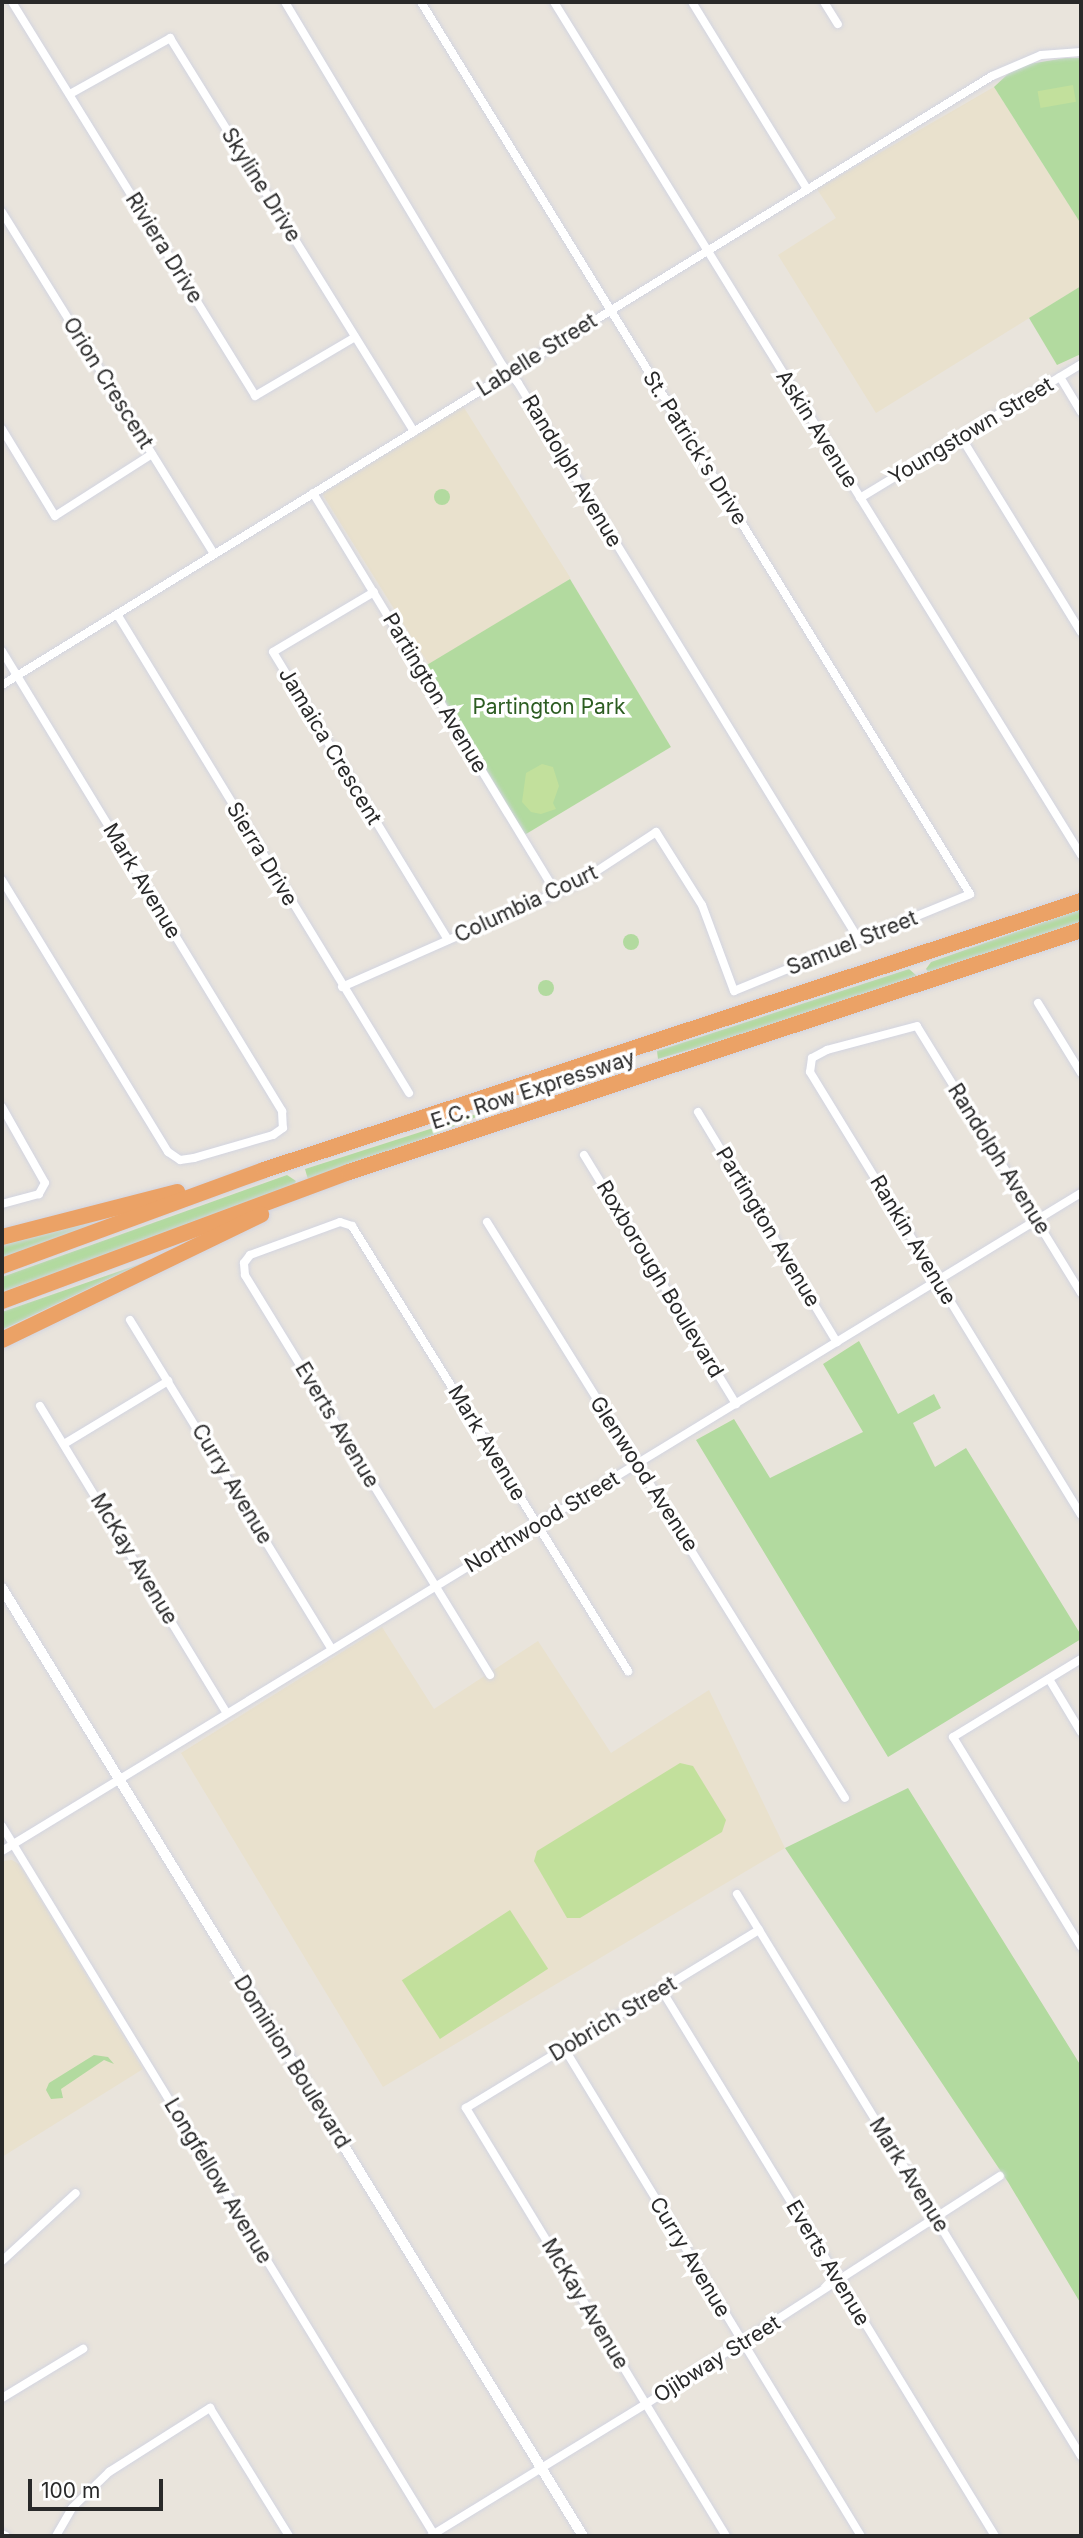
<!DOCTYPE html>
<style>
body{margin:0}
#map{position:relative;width:1083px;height:2538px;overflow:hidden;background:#e9e4dc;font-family:Inter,sans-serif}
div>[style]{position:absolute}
.education>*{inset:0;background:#e9e1cd;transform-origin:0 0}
.green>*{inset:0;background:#b2da9f;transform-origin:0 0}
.round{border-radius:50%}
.pitch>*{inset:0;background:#c2e09c;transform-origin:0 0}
.roads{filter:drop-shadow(0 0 2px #d2d4e0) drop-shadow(0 0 2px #d2d4e0)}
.minor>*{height:8px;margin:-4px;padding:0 4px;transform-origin:4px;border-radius:4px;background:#fff}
.tertiary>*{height:10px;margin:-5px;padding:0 5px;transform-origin:5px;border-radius:5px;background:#fff}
.motorway>*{height:16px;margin:-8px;padding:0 8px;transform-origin:8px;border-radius:8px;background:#eba266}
span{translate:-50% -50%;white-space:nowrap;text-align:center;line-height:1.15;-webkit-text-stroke:7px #fff;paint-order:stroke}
.street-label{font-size:21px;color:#292929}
.park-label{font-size:21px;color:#2d5d22}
.frame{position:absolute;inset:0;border:4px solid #292929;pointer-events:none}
.scale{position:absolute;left:28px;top:2479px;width:135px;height:32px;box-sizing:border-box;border:4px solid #292929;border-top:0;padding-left:9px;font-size:21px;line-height:24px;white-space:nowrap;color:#292929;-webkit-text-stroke:5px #fff;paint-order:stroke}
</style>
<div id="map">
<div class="education">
<i style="clip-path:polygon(994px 87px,1081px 224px,1081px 286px,876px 413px,778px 255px,836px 218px,817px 189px)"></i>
<i style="left:463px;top:406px;width:203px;height:166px;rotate:58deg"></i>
<i style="clip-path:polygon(382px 1627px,434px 1709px,538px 1641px,611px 1753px,709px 1690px,785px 1848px,383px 2087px,181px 1753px)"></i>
<i style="clip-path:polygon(12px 1860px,19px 1864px,143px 2069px,2px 2157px,2px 1861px)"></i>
</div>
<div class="green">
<i style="clip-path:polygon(1065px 58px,1081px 58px,1081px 224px,994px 87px,1010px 72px,1029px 64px)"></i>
<i style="clip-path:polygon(1081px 286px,1081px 354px,1057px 365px,1029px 318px)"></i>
<i class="round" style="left:434px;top:489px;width:16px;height:16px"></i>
<i style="left:570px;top:579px;width:196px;height:170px;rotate:59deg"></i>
<i style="clip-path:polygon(1081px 909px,1081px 925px,932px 976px,926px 969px,931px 962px)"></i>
<i class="round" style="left:623px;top:934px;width:16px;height:16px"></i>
<i style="clip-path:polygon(909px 969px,917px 976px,832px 1008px,658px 1059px,657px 1051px)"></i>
<i class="round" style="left:538px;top:980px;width:16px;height:16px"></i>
<i style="clip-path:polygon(508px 1104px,372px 1160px,309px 1183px,305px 1169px)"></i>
<i style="clip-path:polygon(287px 1175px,296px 1181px,292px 1188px,2px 1292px,2px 1277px)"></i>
<i style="clip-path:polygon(108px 1216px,110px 1220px,2px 1258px,2px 1244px)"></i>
<i style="clip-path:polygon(146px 1262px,111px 1278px,2px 1330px,2px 1312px)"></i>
<i style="clip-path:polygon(859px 1341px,898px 1414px,934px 1394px,941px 1408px,913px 1423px,935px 1467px,966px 1448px,1081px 1635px,1081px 1639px,888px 1757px,696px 1440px,734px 1419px,770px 1478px,863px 1432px,823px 1364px)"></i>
<i style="clip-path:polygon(908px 1788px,1081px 2066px,1081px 2304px,1008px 2182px,785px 1848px)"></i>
<i style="clip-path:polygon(94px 2055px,108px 2057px,114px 2064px,104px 2060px,61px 2089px,63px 2098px,51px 2099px,46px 2090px,49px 2083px)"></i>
</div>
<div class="pitch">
<i style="left:1073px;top:85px;width:17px;height:36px;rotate:80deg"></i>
<i style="clip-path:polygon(542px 764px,553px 767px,559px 786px,553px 803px,556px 809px,541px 814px,531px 812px,522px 802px,526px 773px)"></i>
<i style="clip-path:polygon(680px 1763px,693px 1766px,726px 1820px,722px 1832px,580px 1918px,567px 1918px,534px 1861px,537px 1851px)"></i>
<i style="left:510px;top:1910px;width:70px;height:129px;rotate:57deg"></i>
</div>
<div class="roads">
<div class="minor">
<i style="left:12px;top:2px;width:463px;rotate:58.3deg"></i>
<i style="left:255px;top:396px;width:116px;rotate:-30.5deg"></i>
<i style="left:285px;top:2px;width:423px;rotate:59.1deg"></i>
<i style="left:502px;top:365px;width:24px;rotate:48deg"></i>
<i style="left:518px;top:383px;width:653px;rotate:58.52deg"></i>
<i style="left:554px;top:2px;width:1003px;rotate:58.29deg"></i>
<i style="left:692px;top:2px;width:220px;rotate:58.4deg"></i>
<i style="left:824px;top:2px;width:26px;rotate:58deg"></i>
<i style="left:70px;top:94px;width:115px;rotate:-29.2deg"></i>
<i style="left:170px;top:38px;width:463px;rotate:58.2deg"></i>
<i style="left:2px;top:212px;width:402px;rotate:58.2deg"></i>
<i style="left:1060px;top:377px;width:41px;rotate:59deg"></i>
<i style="left:2px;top:429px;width:102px;rotate:58.7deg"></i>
<i style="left:55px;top:516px;width:115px;rotate:-32.6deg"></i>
<i style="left:961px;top:437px;width:229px;rotate:58.4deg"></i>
<i style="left:313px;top:493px;width:468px;rotate:58.7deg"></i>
<i style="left:860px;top:498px;width:258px;rotate:-31.2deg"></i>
<i style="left:374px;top:592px;width:117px;rotate:149.3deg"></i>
<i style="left:273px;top:652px;width:337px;rotate:58.7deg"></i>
<i style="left:117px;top:614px;width:561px;rotate:58.63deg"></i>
<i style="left:2px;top:651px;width:539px;rotate:58.67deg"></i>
<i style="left:282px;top:1111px;width:17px;rotate:87deg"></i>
<i style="left:283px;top:1128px;width:12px;rotate:145deg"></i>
<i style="left:273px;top:1135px;width:82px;rotate:163.8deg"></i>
<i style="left:194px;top:1158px;width:14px;rotate:172deg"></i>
<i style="left:180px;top:1160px;width:14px;rotate:-146deg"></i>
<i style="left:168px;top:1152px;width:319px;rotate:-121.4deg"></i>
<i style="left:2px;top:685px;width:1162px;rotate:-31.6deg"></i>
<i style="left:992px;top:76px;width:53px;rotate:-23.2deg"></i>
<i style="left:1041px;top:55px;width:40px;rotate:-4.3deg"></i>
<i style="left:342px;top:987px;width:260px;rotate:-23.8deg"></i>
<i style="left:580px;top:882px;width:91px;rotate:-33.3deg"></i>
<i style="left:656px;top:832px;width:86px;rotate:57.8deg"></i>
<i style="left:702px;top:905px;width:92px;rotate:69.6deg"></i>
<i style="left:734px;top:991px;width:255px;rotate:-22.3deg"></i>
<i style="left:970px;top:894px;width:1047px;rotate:-121.61deg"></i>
<i style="left:1038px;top:1003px;width:82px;rotate:58.4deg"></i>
<i style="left:2px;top:1107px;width:87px;rotate:60.5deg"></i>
<i style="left:45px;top:1183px;width:13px;rotate:119deg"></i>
<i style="left:39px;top:1194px;width:38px;rotate:165deg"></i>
<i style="left:698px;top:1112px;width:269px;rotate:58.9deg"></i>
<i style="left:584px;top:1155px;width:292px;rotate:58.6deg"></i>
<i style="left:487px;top:1222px;width:678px;rotate:58.14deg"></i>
<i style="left:1081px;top:1293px;width:313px;rotate:-121.6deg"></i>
<i style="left:917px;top:1026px;width:93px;rotate:165.1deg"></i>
<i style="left:827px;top:1050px;width:17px;rotate:152deg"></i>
<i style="left:812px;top:1058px;width:14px;rotate:98deg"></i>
<i style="left:810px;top:1072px;width:519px;rotate:58.54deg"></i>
<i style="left:130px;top:1320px;width:386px;rotate:58.5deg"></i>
<i style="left:40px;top:1406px;width:359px;rotate:58.7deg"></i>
<i style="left:64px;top:1444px;width:122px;rotate:-31.2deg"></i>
<i style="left:1081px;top:1659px;width:150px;rotate:148.6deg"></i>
<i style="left:953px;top:1737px;width:246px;rotate:58.6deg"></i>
<i style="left:490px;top:1675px;width:469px;rotate:-121.5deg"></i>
<i style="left:245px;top:1275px;width:12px;rotate:-95deg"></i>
<i style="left:244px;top:1263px;width:10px;rotate:-53deg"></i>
<i style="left:250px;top:1255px;width:96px;rotate:-20.1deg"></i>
<i style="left:340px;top:1222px;width:13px;rotate:18deg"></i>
<i style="left:352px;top:1226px;width:524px;rotate:58.19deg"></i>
<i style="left:1049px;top:1679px;width:62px;rotate:58.9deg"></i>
<i style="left:2px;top:1826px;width:832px;rotate:58.62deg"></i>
<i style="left:2px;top:1851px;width:1264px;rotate:-31.38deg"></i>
<i style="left:737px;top:1894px;width:659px;rotate:58.53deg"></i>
<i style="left:661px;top:1989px;width:641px;rotate:58.59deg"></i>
<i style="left:564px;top:2048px;width:571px;rotate:58.68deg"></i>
<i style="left:2px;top:2261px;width:100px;rotate:-42.6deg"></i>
<i style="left:2px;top:2398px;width:95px;rotate:-31.2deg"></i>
<i style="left:2px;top:2534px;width:4px;rotate:27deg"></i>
<i style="left:432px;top:2535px;width:251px;rotate:-31.5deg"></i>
<i style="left:646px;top:2404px;width:421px;rotate:-32.8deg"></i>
<i style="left:56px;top:2536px;width:32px;rotate:-60deg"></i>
<i style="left:72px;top:2508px;width:52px;rotate:-44.2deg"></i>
<i style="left:109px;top:2472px;width:120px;rotate:-32.4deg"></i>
<i style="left:210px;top:2408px;width:150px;rotate:58.3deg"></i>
<i style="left:726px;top:2536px;width:501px;rotate:-121.28deg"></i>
<i style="left:466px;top:2108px;width:343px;rotate:-31.3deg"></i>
</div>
<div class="tertiary">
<i style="left:2px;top:1588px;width:1112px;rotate:58.5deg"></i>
</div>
<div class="motorway">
<i style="left:2px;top:1237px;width:181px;rotate:-14.4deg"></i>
<i style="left:2px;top:1266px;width:279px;rotate:-20.1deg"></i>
<i style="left:264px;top:1170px;width:860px;rotate:-18.22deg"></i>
<i style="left:2px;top:1301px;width:370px;rotate:-20.4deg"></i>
<i style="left:349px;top:1172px;width:771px;rotate:-18.29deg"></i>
<i style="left:2px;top:1340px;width:288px;rotate:-25.8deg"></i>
</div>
</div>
<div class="street-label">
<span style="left:261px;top:185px;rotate:58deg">Skyline Drive</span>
<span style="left:164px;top:248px;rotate:58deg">Riviera Drive</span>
<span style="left:537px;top:355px;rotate:-32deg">Labelle Street</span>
<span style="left:108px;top:383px;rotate:58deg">Orion Crescent</span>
<span style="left:817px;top:429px;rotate:58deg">Askin Avenue</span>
<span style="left:971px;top:431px;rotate:-31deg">Youngstown Street</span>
<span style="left:695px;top:448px;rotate:58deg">St. Patrick's Drive</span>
<span style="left:572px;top:471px;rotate:59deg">Randolph Avenue</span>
<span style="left:435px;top:693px;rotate:59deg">Partington Avenue</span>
<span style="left:330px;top:746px;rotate:59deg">Jamaica Crescent</span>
<span style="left:262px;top:854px;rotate:59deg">Sierra Drive</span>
<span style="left:142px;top:881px;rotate:59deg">Mark Avenue</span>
<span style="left:526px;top:904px;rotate:-25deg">Columbia Court</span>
<span style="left:852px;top:943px;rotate:-22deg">Samuel Street</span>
<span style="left:533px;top:1090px;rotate:-18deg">E.C. Row Expressway</span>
<span style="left:999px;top:1159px;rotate:58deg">Randolph Avenue</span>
<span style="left:768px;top:1227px;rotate:59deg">Partington Avenue</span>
<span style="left:913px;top:1240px;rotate:59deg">Rankin Avenue</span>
<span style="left:660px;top:1279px;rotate:59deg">Roxborough Boulevard</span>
<span style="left:337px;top:1425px;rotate:59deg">Everts Avenue</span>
<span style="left:487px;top:1443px;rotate:59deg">Mark Avenue</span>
<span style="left:644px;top:1474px;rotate:57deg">Glenwood Avenue</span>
<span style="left:232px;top:1484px;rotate:59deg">Curry Avenue</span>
<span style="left:542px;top:1522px;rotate:-31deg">Northwood Street</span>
<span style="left:134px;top:1559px;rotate:59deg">McKay Avenue</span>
<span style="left:613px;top:2019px;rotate:-31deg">Dobrich Street</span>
<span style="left:292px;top:2062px;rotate:58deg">Dominion Boulevard</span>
<span style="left:909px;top:2175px;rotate:58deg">Mark Avenue</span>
<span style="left:218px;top:2181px;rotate:59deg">Longfellow Avenue</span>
<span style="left:690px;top:2257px;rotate:59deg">Curry Avenue</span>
<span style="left:828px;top:2263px;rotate:59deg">Everts Avenue</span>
<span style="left:585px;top:2304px;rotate:59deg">McKay Avenue</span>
<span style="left:717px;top:2359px;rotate:-32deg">Ojibway Street</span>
</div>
<div class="park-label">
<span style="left:549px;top:707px">Partington Park</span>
</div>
<div class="frame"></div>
<div class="scale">100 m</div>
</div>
